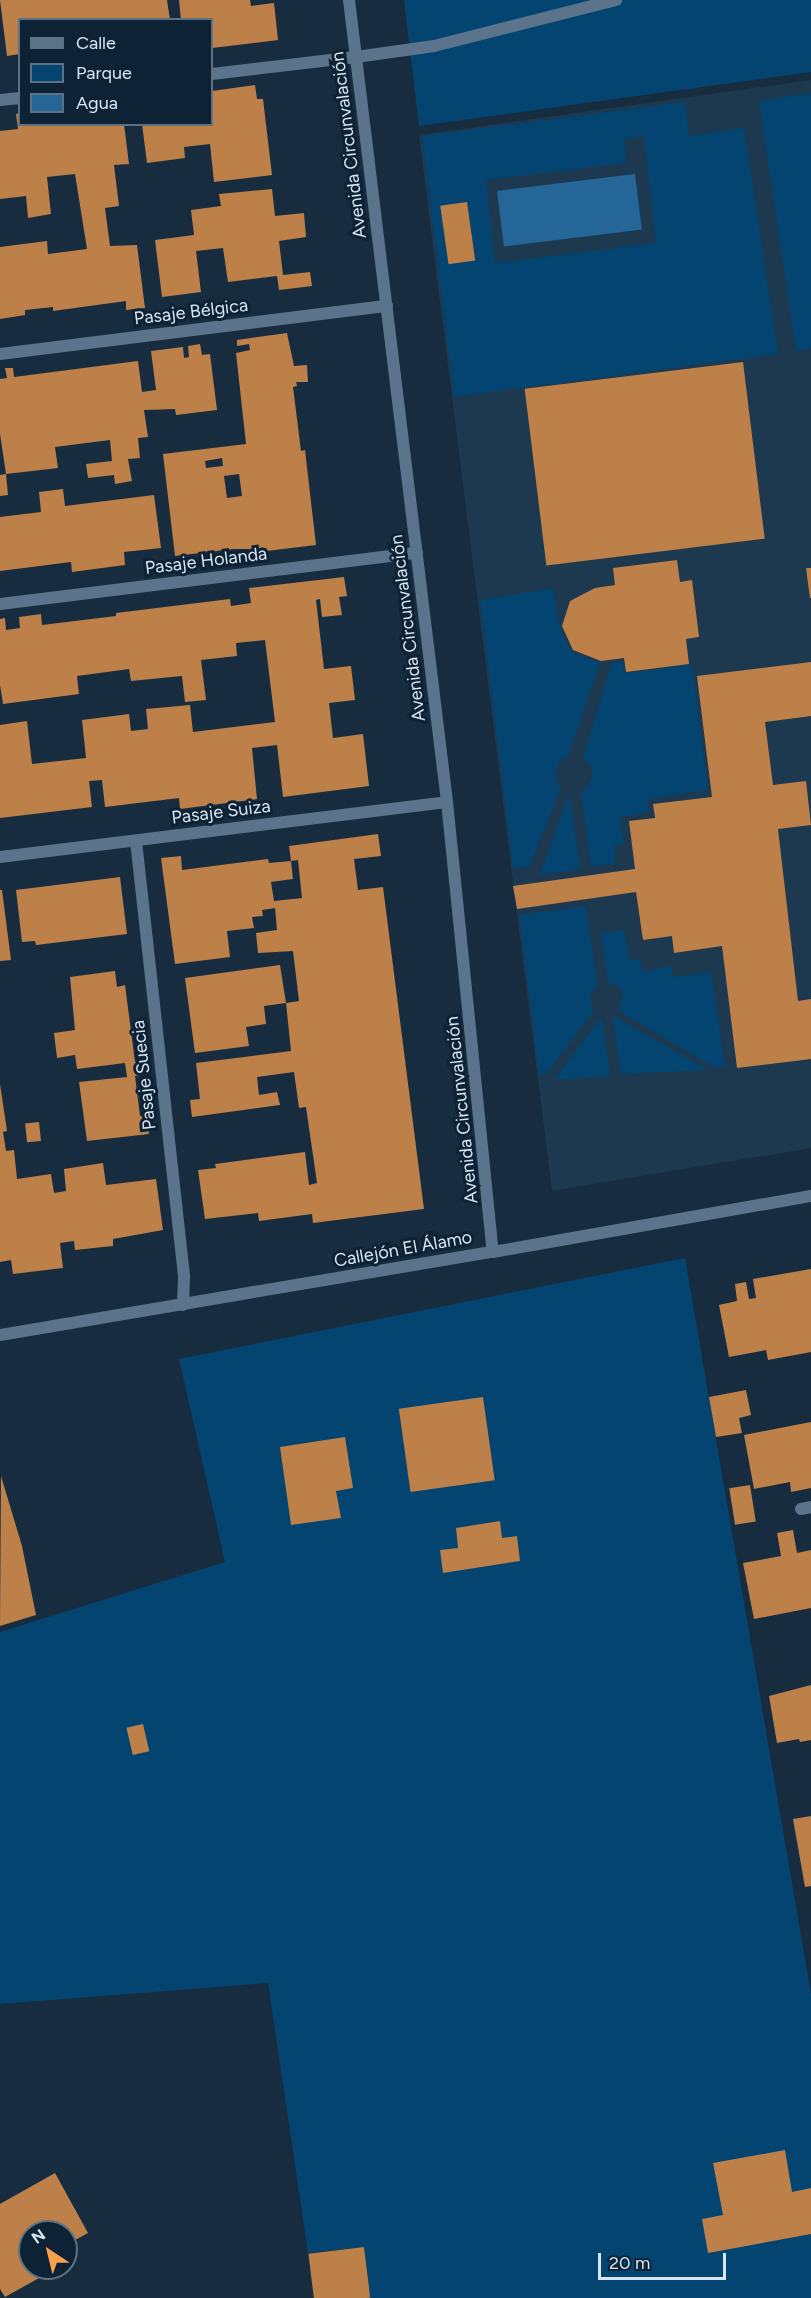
<!DOCTYPE html>
<meta charset="utf-8">
<style>
body{margin:0}
#map{position:relative;width:811px;height:2298px;overflow:hidden;background:#172d3f;font-family:Figtree,sans-serif}
div>[style]{position:absolute}
.built>*{inset:0;background:#1d394f}
.green>*{inset:0;background:#034470}
.water>*{inset:0;background:#256699;transform-origin:0 0}
.building>*{inset:0;background:#bd8049;transform-origin:0 0}
.service>*{height:12px;margin:-6px;padding:0 6px;transform-origin:6px;border-radius:6px;background:#5b748c}
.minor>*{height:12px;margin:-6px;padding:0 6px;transform-origin:6px;border-radius:6px;background:#5b748c}
.tertiary>*{height:12px;margin:-6px;padding:0 6px;transform-origin:6px;border-radius:6px;background:#5b748c}
span{translate:-50% -50%;white-space:nowrap;text-align:center;line-height:1.15;-webkit-text-stroke:6px #0d2335;paint-order:stroke}
.street-label{font-size:18px;color:#d8e5f2}
.legend{position:absolute;left:18px;top:18px;width:195px;height:108px;box-sizing:border-box;background:#0d2335;border:2px solid #5e7181;margin:0;padding:8px 10px;list-style:none;font-size:18px;color:#d8e5f2}
.legend li{display:flex;align-items:center;gap:12px;height:30px}
.legend b{width:30px;border:2px solid #5e7181}
.north{position:absolute;left:18px;top:2220px;width:60px;height:60px;box-sizing:border-box;background:#0d2335;border:2px solid #5e7181;border-radius:50%;rotate:325deg;font-size:16px;font-weight:700;line-height:24px;text-align:center;color:#d8e5f2}
.north::after{content:'';display:block;margin:auto;width:21px;height:27px;background:#f9a04c;clip-path:polygon(50% 0,100% 100%,50% 72%,0 100%)}
.scale{position:absolute;left:598px;top:2253px;width:128px;height:27px;box-sizing:border-box;border:3px solid #d8e5f2;border-top:0;padding-left:8px;font-size:18px;line-height:21px;white-space:nowrap;color:#d8e5f2;-webkit-text-stroke:4px #0d2335;paint-order:stroke}
</style>
<div id="map">
<div class="built">
<i style="clip-path:polygon(811px 80px,811px 1148px,552px 1191px,419px 135px)"></i>
</div>
<div class="green">
<i style="clip-path:polygon(404px 0,811px 0,811px 72px,419px 126px)"></i>
<i style="clip-path:polygon(811px 93px,811px 348px,796px 351px,759px 101px)"></i>
<i style="clip-path:polygon(evenodd,685px 102px,689px 136px,744px 128px,778px 354px,454px 397px,422px 136px,685px 102px,644px 136px,656px 243px,495px 263px,486px 180px,626px 163px,624px 139px,644px 136px)"></i>
<i style="clip-path:polygon(553px 588px,559px 626px,571px 652px,600px 663px,568px 756px,558px 763px,556px 769px,556px 781px,561px 788px,529px 867px,513px 868px,480px 600px)"></i>
<i style="clip-path:polygon(622px 661px,624px 673px,692px 665px,708px 790px,647px 799px,649px 812px,620px 817px,624px 844px,614px 846px,616px 863px,591px 867px,581px 792px,588px 787px,593px 775px,590px 764px,583px 758px,612px 663px)"></i>
<i style="clip-path:polygon(569px 794px,580px 869px,540px 875px)"></i>
<i style="clip-path:polygon(586px 906px,597px 985px,590px 996px,594px 1011px,546px 1074px,539px 1075px,519px 915px)"></i>
<i style="clip-path:polygon(624px 930px,629px 960px,640px 959px,642px 971px,671px 966px,673px 977px,711px 972px,725px 1066px,715px 1068px,619px 1011px,623px 996px,618px 986px,608px 983px,601px 933px)"></i>
<i style="clip-path:polygon(612px 1015px,708px 1070px,621px 1074px)"></i>
<i style="clip-path:polygon(602px 1016px,610px 1076px,554px 1080px)"></i>
<i style="clip-path:polygon(685px 1258px,811px 1994px,811px 2298px,370px 2298px,364px 2247px,308px 2253px,268px 1983px,0 2004px,0 1632px,225px 1562px,179px 1359px)"></i>
</div>
<div class="water">
<i style="left:635px;top:174px;width:56px;height:139px;rotate:83deg"></i>
</div>
<div class="building">
<i style="clip-path:polygon(0 0,167px 0,170px 20px,20px 20px,20px 54px,7px 56px)"></i>
<i style="clip-path:polygon(179px 0,250px 0,251px 6px,274px 3px,278px 40px,212px 48px,212px 20px,181px 20px)"></i>
<i style="clip-path:polygon(255px 85px,257px 99px,263px 99px,272px 175px,214px 182px,210px 144px,184px 147px,185px 158px,147px 163px,142px 124px,212px 124px,212px 91px)"></i>
<i style="clip-path:polygon(20px 113px,20px 124px,124px 124px,129px 164px,114px 165px,119px 206px,105px 208px,110px 246px,137px 245px,145px 308px,126px 310px,126px 301px,53px 311px,53px 307px,25px 310px,25px 315px,0 319px,0 247px,47px 241px,48px 254px,87px 249px,75px 174px,47px 177px,51px 214px,28px 218px,26px 196px,0 199px,0 131px,18px 129px,16px 114px)"></i>
<i style="clip-path:polygon(272px 189px,275px 216px,304px 213px,306px 237px,279px 241px,283px 275px,310px 272px,312px 286px,279px 290px,277px 276px,228px 282px,223px 248px,196px 251px,201px 292px,162px 297px,155px 240px,194px 235px,191px 210px,221px 206px,219px 194px)"></i>
<i style="left:467px;top:202px;width:59px;height:27px;rotate:82deg"></i>
<i style="clip-path:polygon(evenodd,287px 333px,294px 366px,307px 365px,308px 382px,296px 382px,297px 386px,293px 387px,301px 451px,305px 450px,316px 545px,250px 553px,249px 549px,233px 549px,175px 556px,163px 454px,246px 444px,236px 353px,250px 350px,249px 344px,237px 346px,237px 340px,287px 333px,222px 458px,223px 466px,206px 468px,205px 461px,222px 458px,287px 333px,239px 474px,242px 496px,227px 498px,224px 476px,239px 474px)"></i>
<i style="clip-path:polygon(200px 344px,202px 355px,210px 354px,217px 410px,176px 415px,175px 409px,144px 410px,148px 437px,138px 438px,140px 458px,128px 459px,132px 481px,115px 484px,114px 475px,88px 478px,86px 464px,112px 461px,110px 440px,55px 447px,58px 468px,6px 474px,0 434px,0 379px,7px 378px,5px 368px,13px 368px,14px 377px,138px 361px,142px 392px,156px 390px,151px 351px,183px 347px,184px 358px,189px 357px,188px 346px)"></i>
<i style="left:743px;top:362px;width:178px;height:220px;rotate:83deg"></i>
<i style="clip-path:polygon(6px 474px,8px 495px,0 496px,0 475px)"></i>
<i style="clip-path:polygon(63px 489px,65px 506px,154px 495px,161px 548px,124px 552px,125px 565px,72px 572px,71px 562px,0 571px,0 517px,41px 512px,39px 492px)"></i>
<i style="clip-path:polygon(677px 560px,680px 582px,692px 580px,699px 637px,686px 639px,689px 664px,626px 672px,624px 658px,601px 661px,573px 650px,562px 626px,570px 601px,595px 588px,615px 585px,613px 568px)"></i>
<i style="clip-path:polygon(806px 568px,811px 568px,811px 598px,810px 598px)"></i>
<i style="clip-path:polygon(344px 577px,347px 596px,339px 597px,342px 615px,322px 617px,320px 599px,316px 600px,324px 669px,351px 666px,355px 700px,329px 703px,333px 738px,363px 734px,369px 786px,283px 797px,277px 745px,252px 748px,257px 799px,180px 809px,179px 798px,105px 807px,102px 780px,89px 781px,92px 807px,0 818px,0 725px,27px 721px,32px 764px,86px 758px,82px 720px,129px 714px,131px 731px,148px 729px,146px 709px,190px 705px,193px 732px,275px 722px,265px 640px,236px 643px,237px 656px,201px 660px,206px 700px,185px 702px,182px 676px,131px 681px,129px 669px,77px 676px,79px 694px,3px 704px,0 685px,0 619px,5px 618px,6px 630px,20px 628px,19px 617px,41px 614px,42px 625px,116px 616px,116px 613px,230px 599px,231px 606px,251px 603px,249px 588px)"></i>
<i style="clip-path:polygon(811px 662px,811px 716px,765px 722px,773px 785px,806px 781px,811px 825px,778px 829px,798px 1001px,811px 999px,811px 1059px,737px 1068px,722px 946px,674px 953px,672px 936px,643px 940px,636px 892px,517px 909px,513px 886px,635px 869px,629px 821px,655px 818px,653px 804px,712px 797px,697px 676px)"></i>
<i style="clip-path:polygon(evenodd,378px 834px,381px 856px,354px 859px,358px 890px,383px 887px,424px 1209px,313px 1223px,312px 1214px,259px 1221px,258px 1213px,205px 1219px,198px 1170px,216px 1168px,215px 1164px,305px 1152px,309px 1185px,317px 1183px,306px 1107px,299px 1108px,294px 1072px,257px 1077px,259px 1095px,277px 1092px,280px 1105px,192px 1117px,190px 1100px,200px 1099px,196px 1063px,291px 1051px,286px 1003px,299px 1001px,293px 951px,258px 953px,256px 933px,277px 930px,275px 908px,262px 910px,263px 916px,252px 917px,254px 928px,227px 931px,230px 957px,175px 964px,161px 858px,181px 856px,182px 870px,268px 859px,269px 863px,291px 861px,289px 846px,378px 834px,298px 860px,302px 898px,274px 901px,271px 882px,293px 879px,291px 861px,298px 860px)"></i>
<i style="clip-path:polygon(120px 877px,127px 934px,36px 945px,35px 941px,22px 942px,16px 890px)"></i>
<i style="clip-path:polygon(0 890px,2px 890px,11px 960px,0 961px)"></i>
<i style="clip-path:polygon(280px 965px,286px 1003px,264px 1006px,266px 1024px,246px 1027px,249px 1046px,195px 1053px,185px 978px)"></i>
<i style="clip-path:polygon(115px 971px,117px 987px,125px 985px,135px 1062px,140px 1061px,142px 1075px,135px 1076px,140px 1116px,147px 1115px,149px 1134px,87px 1141px,79px 1082px,127px 1077px,125px 1063px,77px 1069px,75px 1055px,57px 1058px,54px 1033px,75px 1030px,70px 977px)"></i>
<i style="clip-path:polygon(0 1084px,7px 1131px,3px 1132px,6px 1151px,14px 1150px,17px 1179px,51px 1174px,54px 1193px,66px 1191px,64px 1169px,103px 1163px,106px 1185px,156px 1179px,163px 1230px,113px 1239px,113px 1246px,75px 1250px,74px 1241px,60px 1243px,63px 1268px,13px 1274px,11px 1260px,0 1262px)"></i>
<i style="left:39px;top:1122px;width:19px;height:14px;rotate:84deg"></i>
<i style="clip-path:polygon(811px 1269px,811px 1352px,768px 1360px,766px 1350px,729px 1357px,719px 1305px,737px 1301px,735px 1284px,746px 1282px,749px 1299px,756px 1298px,753px 1279px)"></i>
<i style="clip-path:polygon(746px 1390px,751px 1415px,739px 1418px,742px 1433px,716px 1437px,709px 1397px)"></i>
<i style="left:483px;top:1397px;width:84px;height:85px;rotate:82deg"></i>
<i style="clip-path:polygon(811px 1422px,811px 1488px,791px 1492px,790px 1482px,754px 1489px,744px 1435px)"></i>
<i style="clip-path:polygon(345px 1437px,353px 1488px,336px 1491px,341px 1518px,291px 1525px,280px 1447px)"></i>
<i style="clip-path:polygon(1px 1476px,22px 1546px,36px 1615px,0 1626px)"></i>
<i style="left:750px;top:1485px;width:37px;height:21px;rotate:81deg"></i>
<i style="clip-path:polygon(500px 1521px,502px 1538px,517px 1536px,520px 1561px,443px 1573px,440px 1550px,458px 1548px,456px 1528px)"></i>
<i style="clip-path:polygon(793px 1530px,797px 1553px,811px 1550px,811px 1608px,754px 1619px,743px 1563px,781px 1556px,777px 1533px)"></i>
<i style="clip-path:polygon(811px 1685px,811px 1740px,800px 1742px,799px 1739px,777px 1743px,769px 1696px)"></i>
<i style="left:143px;top:1724px;width:28px;height:17px;rotate:77deg"></i>
<i style="clip-path:polygon(811px 1816px,811px 1886px,805px 1887px,793px 1819px)"></i>
<i style="clip-path:polygon(785px 2150px,792px 2192px,811px 2188px,811px 2234px,708px 2253px,702px 2219px,723px 2215px,713px 2163px)"></i>
<i style="clip-path:polygon(55px 2173px,88px 2233px,66px 2245px,66px 2232px,30px 2232px,30px 2268px,57px 2268px,5px 2297px,0 2289px,0 2204px)"></i>
<i style="left:364px;top:2247px;width:51px;height:56px;rotate:83deg"></i>
</div>
<div class="service">
<i style="left:356px;top:57px;width:79px;rotate:-8deg"></i>
<i style="left:434px;top:46px;width:188px;rotate:-14.2deg"></i>
</div>
<div class="minor">
<i style="left:212px;top:74px;width:145px;rotate:-6.7deg"></i>
<i style="left:0;top:100px;width:20px;rotate:-6deg"></i>
<i style="left:0;top:354px;width:390px;rotate:-7.1deg"></i>
<i style="left:0;top:604px;width:420px;rotate:-7deg"></i>
<i style="left:136px;top:841px;width:439px;rotate:83.7deg"></i>
<i style="left:184px;top:1277px;width:28px;rotate:92deg"></i>
<i style="left:0;top:857px;width:450px;rotate:-7deg"></i>
<i style="left:0;top:1335px;width:500px;rotate:-9.6deg"></i>
<i style="left:801px;top:1509px;width:10px;rotate:-11deg"></i>
</div>
<div class="tertiary">
<i style="left:349px;top:0;width:808px;rotate:83.03deg"></i>
<i style="left:447px;top:802px;width:452px;rotate:84.2deg"></i>
<i style="left:493px;top:1252px;width:323px;rotate:-10deg"></i>
</div>
<div class="street-label">
<span style="left:349px;top:145px;rotate:-97deg">Avenida Circunvalación</span>
<span style="left:191px;top:312px;rotate:-7deg">Pasaje Bélgica</span>
<span style="left:206px;top:561px;rotate:-7deg">Pasaje Holanda</span>
<span style="left:408px;top:628px;rotate:-97deg">Avenida Circunvalación</span>
<span style="left:221px;top:812px;rotate:-7deg">Pasaje Suiza</span>
<span style="left:144px;top:1075px;rotate:-96deg">Pasaje Suecia</span>
<span style="left:462px;top:1110px;rotate:-96deg">Avenida Circunvalación</span>
<span style="left:403px;top:1249px;rotate:-10deg">Callejón El Álamo</span>
</div>
<ul class="legend">
<li><b style="height:8px;background:#5b748c"></b>Calle</li>
<li><b style="height:16px;background:#034470"></b>Parque</li>
<li><b style="height:16px;background:#256699"></b>Agua</li>
</ul>
<div class="north">N</div>
<div class="scale">20 m</div>
</div>
